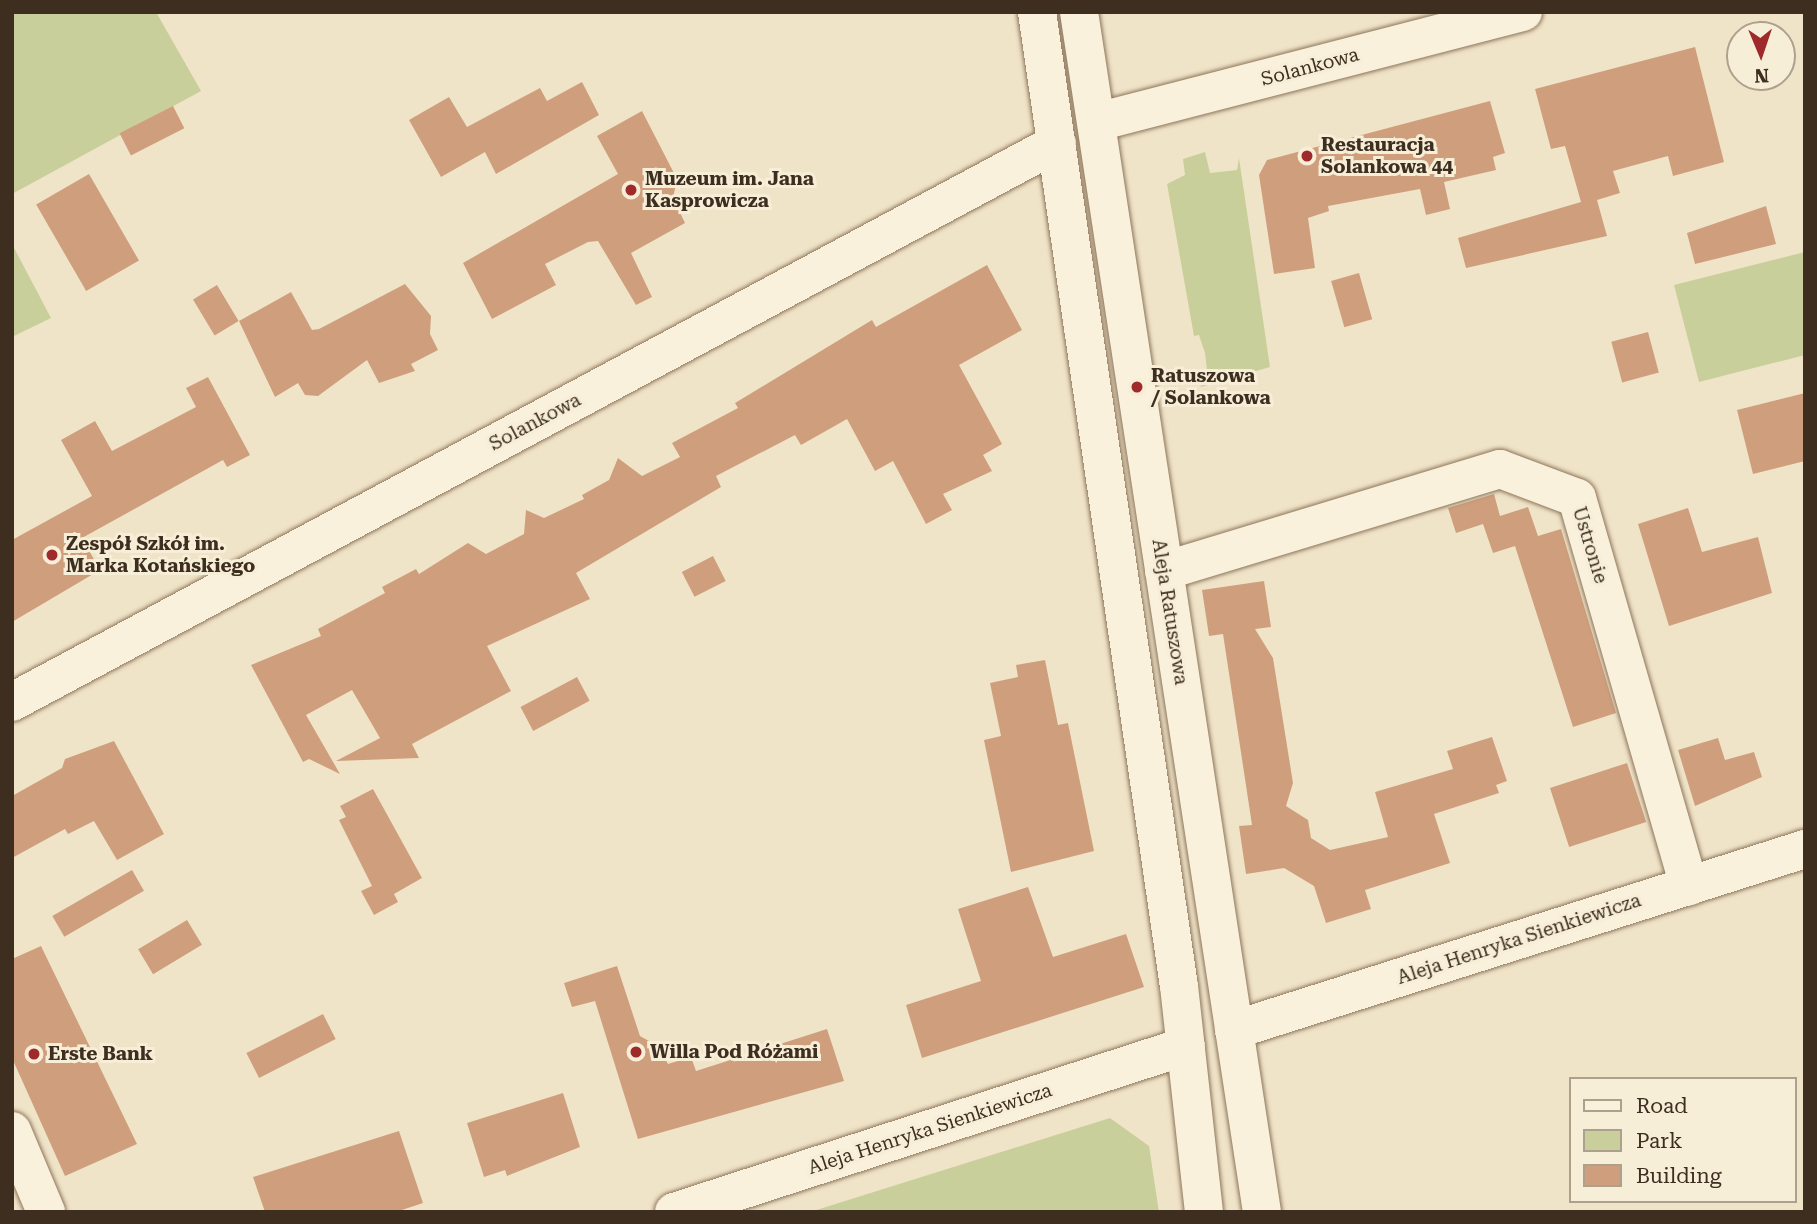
<!DOCTYPE html>
<meta charset="utf-8">
<style>
body{margin:0}
#map{position:relative;width:1817px;height:1224px;overflow:hidden;background:#f0e4c8;font-family:"Roboto Serif",serif}
div>[style]{position:absolute}
.green>*{inset:0;background:#c9cf9b}
.building>*{inset:0;background:#cf9f7d;transform-origin:0 0}
.roads{filter:drop-shadow(0 0 2px #8d765c) drop-shadow(0 0 2px #8d765c)}
.minor>*{height:38px;margin:-19px;padding:0 19px;transform-origin:19px;border-radius:19px;background:#faf1dc}
.dots>*{width:19px;height:19px;translate:-50% -50%;box-sizing:border-box;border:4px solid #f7eed8;border-radius:50%}
span{translate:-50% -50%;white-space:nowrap;text-align:center;line-height:1.15;-webkit-text-stroke:6px #f7eed8;paint-order:stroke}
.street-label{font-size:19px;color:#3d2e20}
.poi-label{font-size:19px;color:#3d2e20;font-weight:700}
.left{translate:0 -50%;text-align:left}
.frame{position:absolute;inset:0;border:14px solid #3d2e20;pointer-events:none}
.legend{position:absolute;left:1569px;top:1077px;width:228px;height:126px;box-sizing:border-box;background:#f7eed8;border:2px solid #ada18e;margin:0;padding:9px 12px;list-style:none;font-size:21px;color:#3d2e20}
.legend li{display:flex;align-items:center;gap:14px;height:35px}
.legend b{width:35px;border:2px solid #ada18e}
.north{position:absolute;left:1726px;top:21px;width:70px;height:70px;box-sizing:border-box;background:#f7eed8;border:2px solid #ada18e;border-radius:50%;rotate:178deg;font-size:19px;font-weight:700;line-height:28px;text-align:center;color:#3d2e20}
.north::after{content:'';display:block;margin:auto;width:24px;height:32px;background:#9e2a2b;clip-path:polygon(50% 0,100% 100%,50% 72%,0 100%)}
</style>
<div id="map">
<div class="green">
<i style="clip-path:polygon(12px 12px,156px 12px,201px 91px,12px 194px)"></i>
<i style="clip-path:polygon(1205px 152px,1210px 173px,1237px 170px,1239px 158px,1270px 367px,1201px 387px,1199px 379px,1208px 378px,1205px 353px,1199px 335px,1194px 336px,1167px 184px,1185px 175px,1183px 159px)"></i>
<i style="clip-path:polygon(12px 244px,51px 318px,12px 337px)"></i>
<i style="clip-path:polygon(1805px 252px,1805px 355px,1699px 382px,1674px 285px)"></i>
<i style="clip-path:polygon(1110px 1118px,1149px 1146px,1159px 1212px,810px 1212px)"></i>
</div>
<div class="building">
<i style="clip-path:polygon(1695px 47px,1724px 162px,1673px 176px,1668px 156px,1613px 171px,1620px 193px,1597px 200px,1607px 236px,1466px 268px,1458px 238px,1581px 202px,1565px 146px,1551px 149px,1535px 89px)"></i>
<i style="clip-path:polygon(582px 82px,599px 115px,496px 174px,485px 152px,441px 177px,409px 120px,449px 97px,467px 127px,540px 88px,547px 101px)"></i>
<i style="clip-path:polygon(1490px 101px,1505px 153px,1493px 157px,1496px 170px,1444px 182px,1450px 209px,1426px 215px,1420px 189px,1328px 206px,1329px 211px,1308px 218px,1315px 268px,1274px 274px,1259px 175px,1267px 160px)"></i>
<i style="left:173px;top:106px;width:25px;height:60px;rotate:63deg"></i>
<i style="clip-path:polygon(642px 111px,677px 179px,673px 198px,685px 223px,631px 253px,652px 297px,636px 305px,598px 241px,588px 242px,545px 264px,556px 285px,492px 319px,463px 263px,618px 174px,597px 136px)"></i>
<i style="left:89px;top:174px;width:100px;height:61px;rotate:60deg"></i>
<i style="clip-path:polygon(1766px 206px,1776px 244px,1695px 264px,1687px 233px)"></i>
<i style="clip-path:polygon(987px 265px,1022px 330px,959px 365px,1002px 444px,983px 455px,992px 471px,943px 494px,952px 510px,926px 524px,893px 461px,875px 471px,847px 419px,801px 445px,795px 435px,716px 476px,721px 487px,576px 573px,590px 599px,487px 646px,511px 691px,412px 744px,419px 758px,336px 761px,380px 738px,352px 690px,306px 715px,340px 774px,309px 759px,303px 762px,251px 665px,321px 636px,318px 629px,385px 593px,382px 587px,416px 569px,419px 574px,468px 543px,486px 554px,524px 534px,526px 510px,544px 518px,584px 499px,582px 495px,609px 480px,618px 458px,642px 476px,680px 457px,672px 443px,738px 408px,735px 403px,872px 320px,876px 327px)"></i>
<i style="left:1359px;top:273px;width:48px;height:29px;rotate:74deg"></i>
<i style="clip-path:polygon(405px 284px,431px 316px,430px 334px,438px 350px,411px 364px,415px 371px,379px 383px,367px 360px,318px 396px,305px 395px,298px 383px,275px 397px,239px 321px,291px 292px,312px 330px,319px 329px)"></i>
<i style="left:217px;top:285px;width:42px;height:28px;rotate:59deg"></i>
<i style="left:1648px;top:332px;width:42px;height:38px;rotate:75deg"></i>
<i style="clip-path:polygon(208px 377px,250px 455px,227px 467px,223px 460px,82px 538px,100px 570px,12px 622px,12px 540px,92px 496px,61px 440px,95px 421px,112px 451px,196px 407px,186px 388px)"></i>
<i style="clip-path:polygon(1805px 393px,1805px 461px,1753px 474px,1737px 410px)"></i>
<i style="clip-path:polygon(1494px 494px,1500px 516px,1528px 507px,1538px 536px,1561px 529px,1616px 713px,1573px 727px,1515px 546px,1493px 553px,1483px 524px,1456px 533px,1448px 508px)"></i>
<i style="clip-path:polygon(1688px 508px,1702px 552px,1758px 537px,1772px 593px,1669px 626px,1638px 524px)"></i>
<i style="left:713px;top:556px;width:28px;height:35px;rotate:63deg"></i>
<i style="clip-path:polygon(1264px 581px,1271px 627px,1255px 629px,1273px 658px,1293px 783px,1286px 806px,1308px 820px,1311px 838px,1330px 850px,1388px 837px,1375px 792px,1453px 769px,1447px 751px,1492px 737px,1507px 781px,1496px 785px,1499px 793px,1434px 814px,1450px 863px,1365px 890px,1371px 909px,1326px 923px,1314px 886px,1284px 868px,1246px 874px,1239px 826px,1252px 825px,1223px 634px,1209px 636px,1202px 590px)"></i>
<i style="clip-path:polygon(1045px 660px,1058px 725px,1068px 723px,1094px 851px,1011px 872px,984px 740px,1001px 736px,990px 683px,1018px 677px,1016px 665px)"></i>
<i style="left:577px;top:677px;width:27px;height:64px;rotate:62deg"></i>
<i style="clip-path:polygon(1718px 738px,1725px 760px,1754px 752px,1762px 777px,1695px 806px,1678px 750px)"></i>
<i style="clip-path:polygon(114px 741px,164px 834px,117px 860px,94px 821px,68px 834px,65px 829px,12px 858px,12px 796px,62px 768px,65px 759px)"></i>
<i style="left:1627px;top:763px;width:62px;height:81px;rotate:72deg"></i>
<i style="clip-path:polygon(373px 789px,422px 878px,394px 894px,398px 902px,374px 915px,361px 891px,372px 886px,339px 820px,346px 817px,340px 806px)"></i>
<i style="left:132px;top:870px;width:24px;height:92px;rotate:60deg"></i>
<i style="clip-path:polygon(1028px 887px,1053px 957px,1126px 934px,1144px 987px,922px 1058px,906px 1005px,981px 981px,958px 909px)"></i>
<i style="left:187px;top:920px;width:29px;height:57px;rotate:59deg"></i>
<i style="clip-path:polygon(41px 946px,137px 1144px,65px 1176px,12px 1058px,12px 959px)"></i>
<i style="clip-path:polygon(617px 966px,640px 1036px,658px 1046px,668px 1064px,691px 1057px,696px 1071px,827px 1029px,844px 1081px,638px 1139px,595px 1001px,572px 1007px,564px 983px)"></i>
<i style="left:323px;top:1014px;width:28px;height:86px;rotate:63deg"></i>
<i style="clip-path:polygon(563px 1093px,580px 1147px,507px 1176px,505px 1170px,484px 1177px,467px 1123px)"></i>
<i style="clip-path:polygon(399px 1131px,423px 1203px,396px 1212px,265px 1212px,253px 1177px)"></i>
</div>
<div class="roads">
<div class="minor">
<i style="left:1037px;top:12px;width:984px;rotate:81.71deg"></i>
<i style="left:1179px;top:986px;width:227px;rotate:83.7deg"></i>
<i style="left:1079px;top:12px;width:1214px;rotate:81.33deg"></i>
<i style="left:1097px;top:122px;width:440px;rotate:-14.5deg"></i>
<i style="left:1164px;top:571px;width:351px;rotate:-16.9deg"></i>
<i style="left:1500px;top:469px;width:82px;rotate:20.6deg"></i>
<i style="left:1577px;top:498px;width:404px;rotate:73.9deg"></i>
<i style="left:12px;top:702px;width:1185px;rotate:-28.14deg"></i>
<i style="left:1234px;top:1030px;width:599px;rotate:-17.59deg"></i>
<i style="left:12px;top:1131px;width:88px;rotate:67.2deg"></i>
<i style="left:674px;top:1212px;width:538px;rotate:-17.96deg"></i>
</div>
</div>
<div class="dots">
<i style="left:1307px;top:156px;background:#9e2a2b"></i>
<i style="left:631px;top:190px;background:#9e2a2b"></i>
<i style="left:1137px;top:387px;background:#9e2a2b"></i>
<i style="left:52px;top:555px;background:#9e2a2b"></i>
<i style="left:636px;top:1052px;background:#9e2a2b"></i>
<i style="left:34px;top:1054px;background:#9e2a2b"></i>
</div>
<div class="street-label">
<span style="left:1310px;top:67px;rotate:-15deg">Solankowa</span>
<span style="left:535px;top:422px;rotate:-28deg">Solankowa</span>
<span style="left:1590px;top:545px;rotate:73deg">Ustronie</span>
<span style="left:1170px;top:612px;rotate:81deg">Aleja Ratuszowa</span>
<span style="left:1519px;top:939px;rotate:-18deg">Aleja Henryka Sienkiewicza</span>
<span style="left:930px;top:1129px;rotate:-18deg">Aleja Henryka Sienkiewicza</span>
</div>
<div class="poi-label">
<span class="left" style="left:1321px;top:156px">Restauracja<br>Solankowa 44</span>
<span class="left" style="left:645px;top:190px">Muzeum im. Jana<br>Kasprowicza</span>
<span class="left" style="left:1151px;top:387px">Ratuszowa<br>/ Solankowa</span>
<span class="left" style="left:66px;top:555px">Zespół Szkół im.<br>Marka Kotańskiego</span>
<span class="left" style="left:650px;top:1052px">Willa Pod Różami</span>
<span class="left" style="left:48px;top:1054px">Erste Bank</span>
</div>
<div class="frame"></div>
<ul class="legend">
<li><b style="height:9px;background:#faf1dc"></b>Road</li>
<li><b style="height:19px;background:#c9cf9b"></b>Park</li>
<li><b style="height:19px;background:#cf9f7d"></b>Building</li>
</ul>
<div class="north">N</div>
</div>
